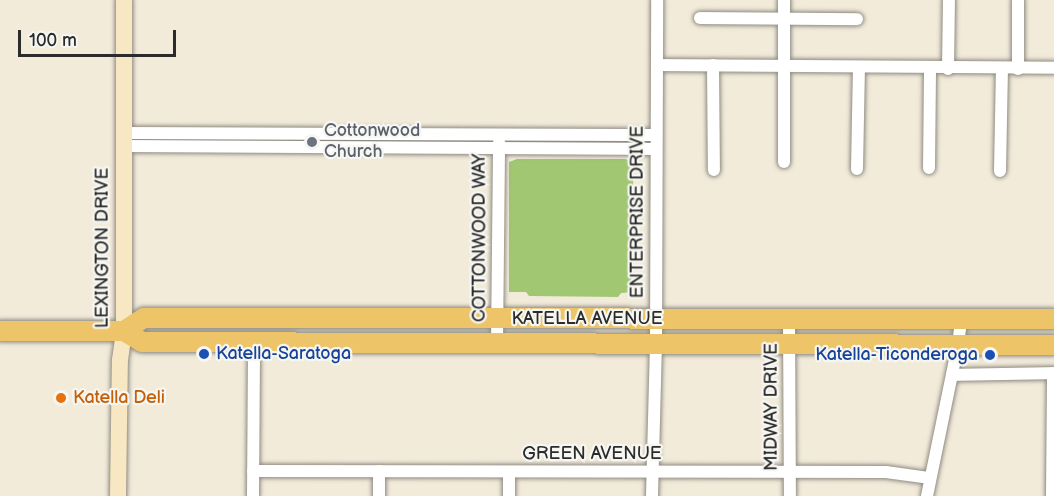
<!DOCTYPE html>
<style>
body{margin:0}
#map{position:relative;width:1054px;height:496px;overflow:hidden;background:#f2ebda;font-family:"Balsamiq Sans",sans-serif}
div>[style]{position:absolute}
.green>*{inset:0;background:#a1c772}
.roads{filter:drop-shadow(0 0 2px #8e8b82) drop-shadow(0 0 2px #8e8b82)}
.street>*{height:12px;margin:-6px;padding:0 6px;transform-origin:6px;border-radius:6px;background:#fff}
.secondary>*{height:16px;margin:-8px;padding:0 8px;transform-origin:8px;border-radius:8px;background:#f8e7c3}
.primary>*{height:20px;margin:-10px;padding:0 10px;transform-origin:10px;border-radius:10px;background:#eec469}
.dots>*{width:16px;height:16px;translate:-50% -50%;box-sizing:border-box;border:3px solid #f6f6f2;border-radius:50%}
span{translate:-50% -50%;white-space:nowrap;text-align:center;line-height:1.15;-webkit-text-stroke:4.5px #f6f6f2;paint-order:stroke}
.worship-label{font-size:18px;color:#5b616d}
.left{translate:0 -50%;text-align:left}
.street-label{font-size:18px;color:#2b2b2b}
.transit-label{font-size:18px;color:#164399}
.right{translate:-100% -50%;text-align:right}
.food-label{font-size:18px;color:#c56008}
.scale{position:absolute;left:18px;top:30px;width:158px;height:27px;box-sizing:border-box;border:3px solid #2b2b2b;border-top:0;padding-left:8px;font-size:18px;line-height:21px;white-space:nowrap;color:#2b2b2b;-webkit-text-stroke:4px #f6f6f2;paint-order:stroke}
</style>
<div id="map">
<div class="green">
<i style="clip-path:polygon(517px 159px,625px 159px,633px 162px,634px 292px,621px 293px,618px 297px,529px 296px,526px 292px,509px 292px,509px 162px)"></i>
</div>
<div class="roads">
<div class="street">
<i style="left:700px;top:18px;width:157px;rotate:0.4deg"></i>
<i style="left:657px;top:65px;width:397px;rotate:0.4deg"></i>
<i style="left:713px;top:65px;width:105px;rotate:89.5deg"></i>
<i style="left:948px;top:69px;width:69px;rotate:-89.2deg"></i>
<i style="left:1018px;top:69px;width:69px;rotate:-90deg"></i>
<i style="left:123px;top:133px;width:532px;rotate:0.22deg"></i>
<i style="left:123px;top:146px;width:532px;rotate:0.32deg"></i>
<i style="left:784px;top:162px;width:162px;rotate:-90deg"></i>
<i style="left:929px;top:168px;width:100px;rotate:-89.4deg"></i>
<i style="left:857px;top:169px;width:102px;rotate:-88.9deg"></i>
<i style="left:1000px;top:171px;width:102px;rotate:-88.9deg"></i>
<i style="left:789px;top:319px;width:177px;rotate:89.7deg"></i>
<i style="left:497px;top:342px;width:200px;rotate:-89.4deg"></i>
<i style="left:952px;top:375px;width:102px;rotate:-1.1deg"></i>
<i style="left:253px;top:471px;width:633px;rotate:0.09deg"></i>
<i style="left:886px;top:472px;width:43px;rotate:7.9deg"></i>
<i style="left:509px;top:472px;width:24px;rotate:90deg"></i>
<i style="left:253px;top:496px;width:155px;rotate:-89.6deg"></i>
<i style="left:379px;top:496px;width:25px;rotate:-90deg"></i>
<i style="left:652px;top:496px;width:153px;rotate:-88.5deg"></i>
<i style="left:656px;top:343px;width:343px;rotate:-89.8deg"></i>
<i style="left:927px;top:496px;width:154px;rotate:-78.4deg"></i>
<i style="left:958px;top:345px;width:26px;rotate:-83deg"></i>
<i style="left:1052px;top:496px;width:123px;rotate:-89.5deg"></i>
</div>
<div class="secondary">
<i style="left:118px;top:496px;width:136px;rotate:-89.2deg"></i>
<i style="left:120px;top:360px;width:29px;rotate:-82deg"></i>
<i style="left:124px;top:331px;width:331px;rotate:-90deg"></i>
</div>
<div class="primary">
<i style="left:0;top:331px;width:124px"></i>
<i style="left:124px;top:331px;width:21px;rotate:31deg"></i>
<i style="left:142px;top:342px;width:912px;rotate:0.19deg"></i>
<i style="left:124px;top:331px;width:24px;rotate:-33deg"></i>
<i style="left:144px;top:318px;width:910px;rotate:0.06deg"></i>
</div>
</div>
<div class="dots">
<i style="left:312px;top:142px;background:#6b7280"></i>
<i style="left:204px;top:354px;background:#1a4fb4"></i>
<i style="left:990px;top:355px;background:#1a4fb4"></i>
<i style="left:61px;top:398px;background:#e8710a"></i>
</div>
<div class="worship-label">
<span class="left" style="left:324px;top:142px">Cottonwood<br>Church</span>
</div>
<div class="street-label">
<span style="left:638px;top:212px;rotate:-90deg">ENTERPRISE DRIVE</span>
<span style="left:480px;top:238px;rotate:-90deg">COTTONWOOD WAY</span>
<span style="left:103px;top:248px;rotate:-90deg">LEXINGTON DRIVE</span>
<span style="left:587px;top:319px">KATELLA AVENUE</span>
<span style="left:772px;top:407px;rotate:-90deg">MIDWAY DRIVE</span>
<span style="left:592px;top:454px">GREEN AVENUE</span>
</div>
<div class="transit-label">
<span class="left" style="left:216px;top:354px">Katella-Saratoga</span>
<span class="right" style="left:978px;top:355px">Katella-Ticonderoga</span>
</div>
<div class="food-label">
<span class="left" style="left:73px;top:398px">Katella Deli</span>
</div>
<div class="scale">100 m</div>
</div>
